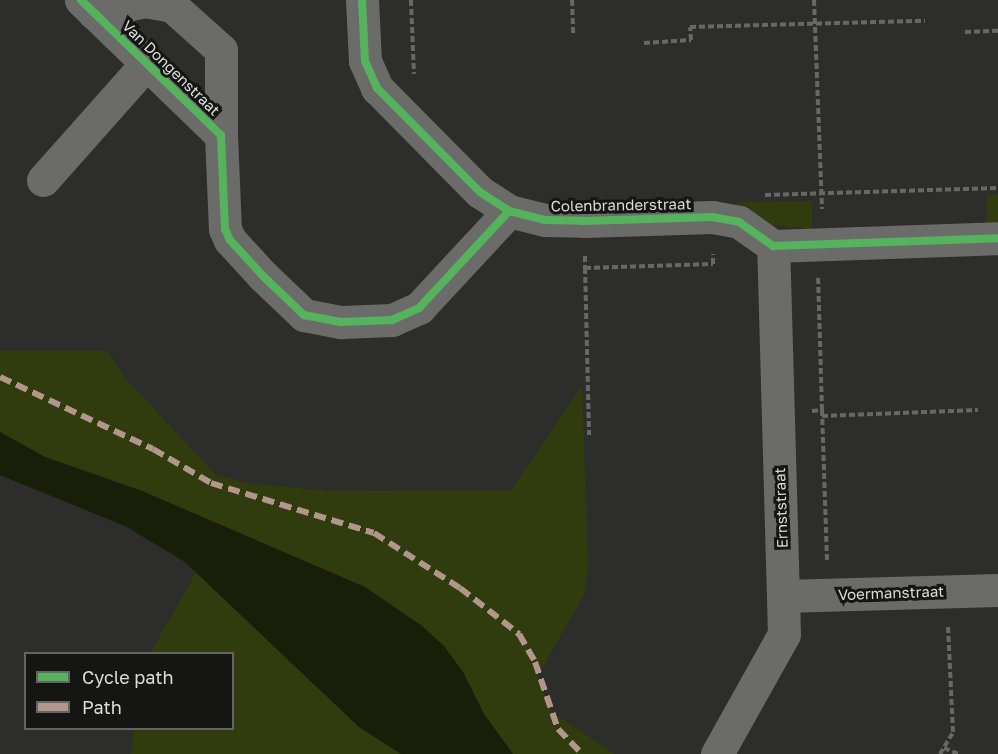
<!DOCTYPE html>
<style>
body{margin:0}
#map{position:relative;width:998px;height:754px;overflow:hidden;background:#2d2d2c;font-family:"Golos Text",sans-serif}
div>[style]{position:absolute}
.green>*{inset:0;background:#313c0e;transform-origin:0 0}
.water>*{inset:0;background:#181e07}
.path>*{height:4px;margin-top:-2px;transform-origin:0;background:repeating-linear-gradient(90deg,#676766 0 6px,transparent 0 9px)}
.street>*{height:33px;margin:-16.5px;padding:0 16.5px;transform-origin:16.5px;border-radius:16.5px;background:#6b6b6a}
.quiet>*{height:6px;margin-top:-3px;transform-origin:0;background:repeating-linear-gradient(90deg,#b2968c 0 12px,transparent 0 18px)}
.cycleway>*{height:8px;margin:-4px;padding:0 4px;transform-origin:4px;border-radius:4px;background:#56b35d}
span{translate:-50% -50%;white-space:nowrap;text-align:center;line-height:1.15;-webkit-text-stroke:6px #151614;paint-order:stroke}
.street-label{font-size:15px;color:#dbdcda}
.legend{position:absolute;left:24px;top:652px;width:210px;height:78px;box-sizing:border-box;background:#151614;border:2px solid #646563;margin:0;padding:8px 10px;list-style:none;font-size:18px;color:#dbdcda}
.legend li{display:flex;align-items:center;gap:12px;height:30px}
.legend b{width:30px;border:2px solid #646563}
</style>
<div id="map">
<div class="green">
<i style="left:998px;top:195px;width:29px;height:11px;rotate:90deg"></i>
<i style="clip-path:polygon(812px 201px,812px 229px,770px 225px,735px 208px,736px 202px)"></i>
<i style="clip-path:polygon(0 351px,108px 351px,124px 377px,216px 475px,253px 484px,329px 491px,511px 490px,582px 386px,588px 567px,585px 593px,537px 677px,552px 712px,615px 754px,513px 754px,484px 714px,463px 672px,391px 605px,365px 587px,142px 491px,45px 457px,0 432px)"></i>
<i style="clip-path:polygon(196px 573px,359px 727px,401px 754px,131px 754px,134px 729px,232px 728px,232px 654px,150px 653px)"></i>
</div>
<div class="water">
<i style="clip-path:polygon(0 432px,45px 457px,142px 491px,365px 587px,422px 626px,444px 646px,463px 672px,484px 714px,513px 754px,401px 754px,359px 727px,185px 562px,125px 526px,0 475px)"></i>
</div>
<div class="path">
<i style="left:411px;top:0;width:74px;rotate:87.7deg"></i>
<i style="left:572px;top:0;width:36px;rotate:88deg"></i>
<i style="left:814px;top:0;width:209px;rotate:87.8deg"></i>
<i style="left:965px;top:32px;width:33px;rotate:-2deg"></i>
<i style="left:644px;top:43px;width:47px;rotate:-3.7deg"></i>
<i style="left:691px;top:40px;width:13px;rotate:-94deg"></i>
<i style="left:690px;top:27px;width:235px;rotate:-1.5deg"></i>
<i style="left:765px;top:195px;width:233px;rotate:-1.7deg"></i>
<i style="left:585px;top:256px;width:12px;rotate:90deg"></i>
<i style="left:585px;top:268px;width:128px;rotate:-1.8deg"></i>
<i style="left:713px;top:264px;width:10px;rotate:-90deg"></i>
<i style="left:585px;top:268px;width:167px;rotate:88.6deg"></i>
<i style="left:822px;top:410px;width:150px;rotate:88.1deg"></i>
<i style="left:812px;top:411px;width:10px;rotate:-6deg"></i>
<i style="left:822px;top:410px;width:132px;rotate:-91.7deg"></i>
<i style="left:822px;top:416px;width:156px;rotate:-2.2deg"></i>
<i style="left:944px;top:748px;width:16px;rotate:22deg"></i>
<i style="left:940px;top:754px;width:26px;rotate:-59deg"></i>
<i style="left:953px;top:732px;width:106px;rotate:-92.7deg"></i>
</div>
<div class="street">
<i style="left:81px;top:0;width:194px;rotate:44deg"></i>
<i style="left:221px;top:135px;width:94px;rotate:87.6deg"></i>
<i style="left:225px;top:229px;width:12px;rotate:66deg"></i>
<i style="left:230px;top:240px;width:49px;rotate:47.5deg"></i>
<i style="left:263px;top:276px;width:57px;rotate:43.6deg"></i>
<i style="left:304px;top:315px;width:38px;rotate:11deg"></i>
<i style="left:341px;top:322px;width:51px;rotate:-2.2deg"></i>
<i style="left:392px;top:320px;width:30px;rotate:-24deg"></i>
<i style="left:419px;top:308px;width:132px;rotate:-47.1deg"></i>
<i style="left:362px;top:0;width:61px;rotate:87.2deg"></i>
<i style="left:365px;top:61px;width:30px;rotate:66deg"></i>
<i style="left:377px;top:88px;width:146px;rotate:45.3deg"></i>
<i style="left:480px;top:192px;width:35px;rotate:33deg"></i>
<i style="left:509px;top:211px;width:37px;rotate:14deg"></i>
<i style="left:545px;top:220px;width:39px;rotate:1deg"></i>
<i style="left:584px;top:221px;width:128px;rotate:-1.8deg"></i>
<i style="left:712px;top:217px;width:27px;rotate:10deg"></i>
<i style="left:739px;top:222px;width:42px;rotate:35.2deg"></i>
<i style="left:773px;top:246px;width:225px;rotate:-2deg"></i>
<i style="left:94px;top:13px;width:51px;rotate:-13.5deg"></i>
<i style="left:144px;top:1px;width:28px;rotate:10deg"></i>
<i style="left:172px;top:6px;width:66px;rotate:41.9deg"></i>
<i style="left:221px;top:50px;width:85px;rotate:90deg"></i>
<i style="left:43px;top:180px;width:157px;rotate:-48.4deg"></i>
<i style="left:783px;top:596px;width:215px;rotate:-1.6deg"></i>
<i style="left:717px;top:754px;width:137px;rotate:-60.8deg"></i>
<i style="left:784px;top:634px;width:388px;rotate:-91.6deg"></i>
</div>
<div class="quiet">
<i style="left:0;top:377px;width:169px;rotate:25.2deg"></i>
<i style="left:153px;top:449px;width:67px;rotate:30.4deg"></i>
<i style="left:211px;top:483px;width:170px;rotate:17.1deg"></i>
<i style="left:374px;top:533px;width:102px;rotate:32.6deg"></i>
<i style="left:460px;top:588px;width:75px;rotate:37.9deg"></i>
<i style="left:519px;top:634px;width:32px;rotate:60deg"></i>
<i style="left:535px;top:662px;width:71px;rotate:71.1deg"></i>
<i style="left:558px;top:729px;width:35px;rotate:46deg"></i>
</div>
<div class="cycleway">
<i style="left:81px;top:0;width:194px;rotate:44deg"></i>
<i style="left:221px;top:135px;width:94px;rotate:87.6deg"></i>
<i style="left:225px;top:229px;width:12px;rotate:66deg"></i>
<i style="left:230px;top:240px;width:49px;rotate:47.5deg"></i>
<i style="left:263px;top:276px;width:57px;rotate:43.6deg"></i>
<i style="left:304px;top:315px;width:38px;rotate:11deg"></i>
<i style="left:341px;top:322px;width:51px;rotate:-2.2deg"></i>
<i style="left:392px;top:320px;width:30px;rotate:-24deg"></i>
<i style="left:419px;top:308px;width:132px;rotate:-47.1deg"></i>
<i style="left:362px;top:0;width:61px;rotate:87.2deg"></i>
<i style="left:365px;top:61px;width:30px;rotate:66deg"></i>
<i style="left:377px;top:88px;width:146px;rotate:45.3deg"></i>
<i style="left:480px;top:192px;width:35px;rotate:33deg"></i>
<i style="left:509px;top:211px;width:37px;rotate:14deg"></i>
<i style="left:545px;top:220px;width:39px;rotate:1deg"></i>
<i style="left:584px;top:221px;width:128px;rotate:-1.8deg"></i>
<i style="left:712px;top:217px;width:27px;rotate:10deg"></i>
<i style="left:739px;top:222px;width:42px;rotate:35.2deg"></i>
<i style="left:773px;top:246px;width:225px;rotate:-2deg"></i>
</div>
<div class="street-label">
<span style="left:171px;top:68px;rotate:44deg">Van Dongenstraat</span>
<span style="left:621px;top:205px;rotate:-1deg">Colenbranderstraat</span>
<span style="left:781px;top:508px;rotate:-92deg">Ernststraat</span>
<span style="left:891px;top:593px;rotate:-2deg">Voermanstraat</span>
</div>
<ul class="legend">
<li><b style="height:8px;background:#56b35d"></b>Cycle path</li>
<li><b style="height:8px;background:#b2968c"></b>Path</li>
</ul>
</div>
